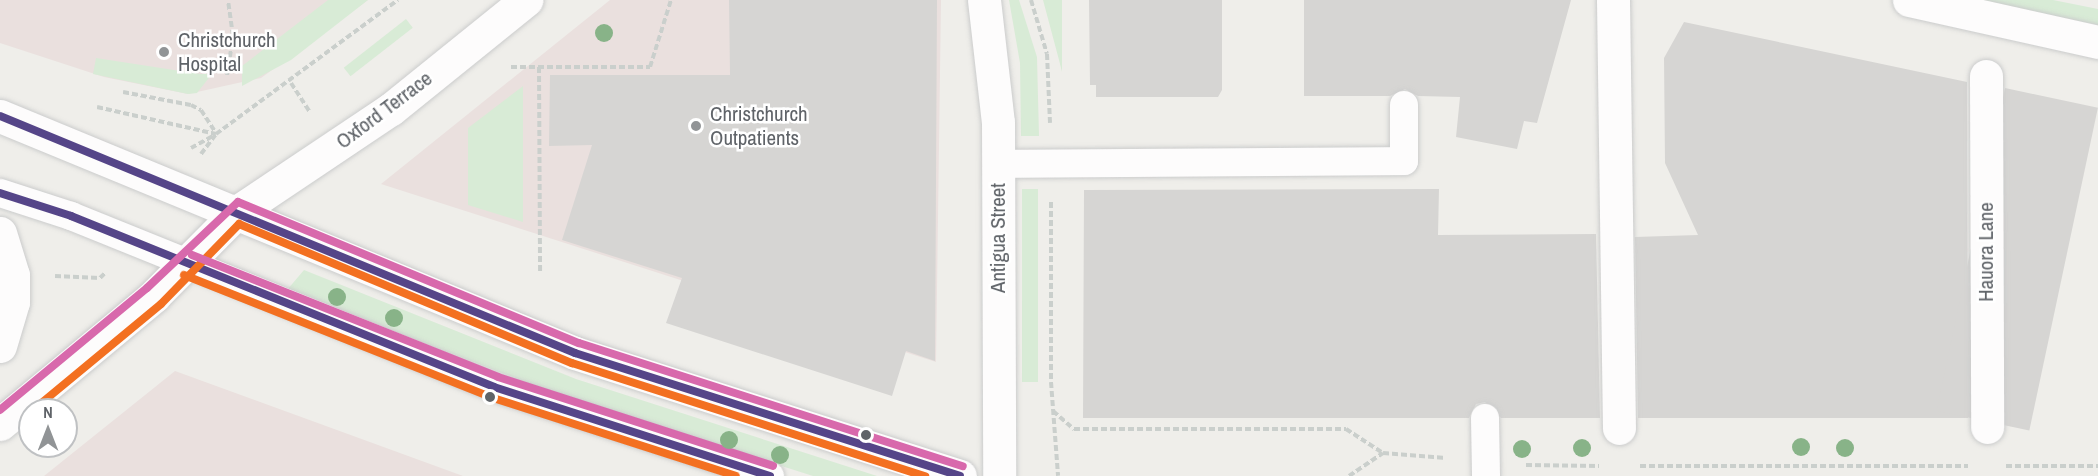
<!DOCTYPE html>
<style>
body{margin:0}
#map{position:relative;width:2098px;height:476px;overflow:hidden;background:#efeeea;font-family:"Archivo Narrow",sans-serif}
div>[style]{position:absolute}
.medical>*{inset:0;background:#eae0de}
.green>*{inset:0;background:#d8ebd6;transform-origin:0 0}
.building>*{inset:0;background:#d6d5d3;transform-origin:0 0}
.path>*{height:4px;margin-top:-2px;transform-origin:0;background:repeating-linear-gradient(90deg,#cacfcc 0 6px,transparent 0 9px)}
.roads{filter:drop-shadow(0 0 2px #cbcccc) drop-shadow(0 0 2px #cbcccc)}
.service>*{height:28px;margin:-14px;padding:0 14px;transform-origin:14px;border-radius:14px;background:#fdfcfc}
.pedestrian>*{height:33px;margin:-16.5px;padding:0 16.5px;transform-origin:16.5px;border-radius:16.5px;background:#fdfcfc}
.minor>*{height:33px;margin:-16.5px;padding:0 16.5px;transform-origin:16.5px;border-radius:16.5px;background:#fdfcfc}
.secondary>*{height:33px;margin:-16.5px;padding:0 16.5px;transform-origin:16.5px;border-radius:16.5px;background:#fdfcfc}
.bus-1>*{height:8px;margin:-4px;padding:0 4px;transform-origin:4px;border-radius:4px;background:#554588}
.bus-2>*{height:8px;margin:-4px;padding:0 4px;transform-origin:4px;border-radius:4px;background:#f37021}
.bus-3>*{height:8px;margin:-4px;padding:0 4px;transform-origin:4px;border-radius:4px;background:#d869ac}
.trees>*{width:18px;height:18px;margin:-9px;border-radius:50%;background:#88b388}
.dots>*{width:16px;height:16px;translate:-50% -50%;box-sizing:border-box;border:3px solid #fff;border-radius:50%}
span{translate:-50% -50%;white-space:nowrap;text-align:center;line-height:1.15;-webkit-text-stroke:5px #fff;paint-order:stroke}
.poi-label{font-size:21px;color:#5f6368}
.left{translate:0 -50%;text-align:left}
.street-label{font-size:21px;color:#5f6368}
.north{position:absolute;left:18px;top:398px;width:60px;height:60px;box-sizing:border-box;background:#fff;border:2px solid #bfc1c3;border-radius:50%;rotate:0deg;font-size:16px;font-weight:700;line-height:24px;text-align:center;color:#5f6368}
.north::after{content:'';display:block;margin:auto;width:21px;height:27px;background:#919496;clip-path:polygon(50% 0,100% 100%,50% 72%,0 100%)}
</style>
<div id="map">
<div class="medical">
<i style="clip-path:polygon(0 0,368px 0,261px 78px,188px 94px,104px 77px,0 43px)"></i>
<i style="clip-path:polygon(610px 0,941px 0,936px 362px,381px 184px)"></i>
<i style="clip-path:polygon(175px 371px,463px 476px,44px 476px)"></i>
</div>
<div class="green">
<i style="clip-path:polygon(328px 0,368px 0,291px 60px,242px 86px,242px 66px)"></i>
<i style="clip-path:polygon(1009px 0,1019px 0,1037px 57px,1039px 136px,1021px 136px,1020px 63px)"></i>
<i style="clip-path:polygon(1043px 0,1062px 0,1062px 72px,1059px 60px)"></i>
<i style="clip-path:polygon(1980px 0,2053px 0,2098px 9px,2098px 25px)"></i>
<i style="left:406px;top:19px;width:11px;height:79px;rotate:52deg"></i>
<i style="clip-path:polygon(96px 58px,200px 74px,212px 74px,197px 93px,188px 94px,93px 74px)"></i>
<i style="clip-path:polygon(523px 86px,523px 222px,468px 205px,468px 128px)"></i>
<i style="left:1022px;top:189px;width:16px;height:193px"></i>
<i style="clip-path:polygon(304px 270px,576px 379px,877px 476px,813px 476px,570px 399px,287px 290px)"></i>
</div>
<div class="building">
<i style="clip-path:polygon(729px 0,937px 0,935px 361px,906px 351px,892px 396px,666px 323px,682px 278px,562px 240px,592px 145px,549px 146px,550px 75px,730px 75px)"></i>
<i style="clip-path:polygon(1089px 0,1222px 0,1222px 90px,1218px 97px,1096px 97px,1096px 85px,1090px 85px)"></i>
<i style="clip-path:polygon(1304px 0,1571px 0,1537px 123px,1524px 121px,1517px 149px,1456px 137px,1460px 97px,1418px 96px,1405px 89px,1390px 96px,1304px 96px)"></i>
<i style="clip-path:polygon(1684px 22px,1967px 82px,1968px 418px,1638px 418px,1635px 237px,1698px 235px,1665px 163px,1664px 58px)"></i>
<i style="left:2005px;top:88px;width:95px;height:330px;rotate:12deg"></i>
<i style="clip-path:polygon(1439px 189px,1438px 235px,1596px 234px,1600px 418px,1501px 418px,1485px 402px,1476px 404px,1469px 418px,1083px 418px,1084px 190px)"></i>
</div>
<div class="path">
<i style="left:1031px;top:0;width:56px;rotate:73.5deg"></i>
<i style="left:1047px;top:54px;width:69px;rotate:87.5deg"></i>
<i style="left:511px;top:67px;width:139px"></i>
<i style="left:650px;top:67px;width:70px;rotate:-72.6deg"></i>
<i style="left:539px;top:67px;width:207px;rotate:89.7deg"></i>
<i style="left:227px;top:75px;width:39px;rotate:-81deg"></i>
<i style="left:233px;top:36px;width:35px;rotate:-98deg"></i>
<i style="left:291px;top:83px;width:35px;rotate:57deg"></i>
<i style="left:123px;top:92px;width:69px;rotate:10.8deg"></i>
<i style="left:191px;top:105px;width:11px;rotate:27deg"></i>
<i style="left:201px;top:110px;width:27px;rotate:57deg"></i>
<i style="left:97px;top:107px;width:122px;rotate:12.8deg"></i>
<i style="left:191px;top:148px;width:25px;rotate:-29deg"></i>
<i style="left:201px;top:154px;width:25px;rotate:-53deg"></i>
<i style="left:216px;top:134px;width:226px;rotate:-36.4deg"></i>
<i style="left:1051px;top:202px;width:180px;rotate:90deg"></i>
<i style="left:1051px;top:382px;width:94px;rotate:85.7deg"></i>
<i style="left:55px;top:276px;width:45px;rotate:2.5deg"></i>
<i style="left:100px;top:278px;width:8px;rotate:-45deg"></i>
<i style="left:1053px;top:411px;width:28px;rotate:41deg"></i>
<i style="left:1074px;top:429px;width:272px"></i>
<i style="left:1346px;top:429px;width:44px;rotate:33deg"></i>
<i style="left:1383px;top:453px;width:63px;rotate:4.5deg"></i>
<i style="left:1526px;top:465px;width:73px;rotate:0.8deg"></i>
<i style="left:1640px;top:466px;width:328px"></i>
<i style="left:2006px;top:466px;width:92px"></i>
<i style="left:1349px;top:476px;width:41px;rotate:-34.1deg"></i>
</div>
<div class="roads">
<div class="service">
<i style="left:998px;top:164px;width:406px;rotate:-0.4deg"></i>
<i style="left:1404px;top:161px;width:56px;rotate:-90deg"></i>
<i style="left:0;top:193px;width:75px;rotate:17.9deg"></i>
<i style="left:71px;top:216px;width:456px;rotate:22deg"></i>
<i style="left:494px;top:387px;width:290px;rotate:17.9deg"></i>
<i style="left:1485px;top:418px;width:58px;rotate:89deg"></i>
</div>
<div class="pedestrian">
<i style="left:1613px;top:0;width:428px;rotate:89.2deg"></i>
<i style="left:1986px;top:76px;width:351px;rotate:89.8deg"></i>
</div>
<div class="minor">
<i style="left:984px;top:0;width:123px;rotate:83.5deg"></i>
<i style="left:998px;top:122px;width:354px;rotate:89.8deg"></i>
<i style="left:1909px;top:0;width:194px;rotate:12.5deg"></i>
<i style="left:237px;top:212px;width:185px;rotate:-33.8deg"></i>
<i style="left:391px;top:109px;width:174px;rotate:-38.9deg"></i>
</div>
<div class="secondary">
<i style="left:0;top:116px;width:622px;rotate:22.4deg"></i>
<i style="left:575px;top:353px;width:404px;rotate:17.7deg"></i>
<i style="left:0;top:233px;width:44px;rotate:72.8deg"></i>
<i style="left:13px;top:275px;width:27px;rotate:90deg"></i>
<i style="left:13px;top:302px;width:46px;rotate:106.5deg"></i>
<i style="left:0;top:424px;width:200px;rotate:-39.7deg"></i>
<i style="left:154px;top:296px;width:118px;rotate:-45.3deg"></i>
</div>
</div>
<div class="bus-1">
<i style="left:0;top:116px;width:622px;rotate:22.4deg"></i>
<i style="left:575px;top:353px;width:404px;rotate:17.7deg"></i>
<i style="left:0;top:193px;width:75px;rotate:17.9deg"></i>
<i style="left:71px;top:216px;width:456px;rotate:22deg"></i>
<i style="left:494px;top:387px;width:290px;rotate:17.9deg"></i>
</div>
<div class="bus-2">
<i style="left:184px;top:275px;width:329px;rotate:21.7deg"></i>
<i style="left:490px;top:397px;width:258px;rotate:17.8deg"></i>
<i style="left:33px;top:410px;width:166px;rotate:-39.6deg"></i>
<i style="left:161px;top:304px;width:112px;rotate:-45.7deg"></i>
<i style="left:239px;top:224px;width:361px;rotate:22.7deg"></i>
<i style="left:572px;top:363px;width:371px;rotate:17.8deg"></i>
</div>
<div class="bus-3">
<i style="left:192px;top:255px;width:329px;rotate:21.7deg"></i>
<i style="left:498px;top:377px;width:289px;rotate:17.9deg"></i>
<i style="left:0;top:410px;width:191px;rotate:-39.7deg"></i>
<i style="left:147px;top:288px;width:125px;rotate:-43.4deg"></i>
<i style="left:238px;top:202px;width:369px;rotate:22.5deg"></i>
<i style="left:579px;top:343px;width:403px;rotate:17.8deg"></i>
</div>
<div class="trees">
<i style="left:604px;top:33px"></i>
<i style="left:337px;top:297px"></i>
<i style="left:394px;top:318px"></i>
<i style="left:729px;top:440px"></i>
<i style="left:1801px;top:447px"></i>
<i style="left:1582px;top:448px"></i>
<i style="left:1845px;top:448px"></i>
<i style="left:1522px;top:449px"></i>
<i style="left:780px;top:455px"></i>
</div>
<div class="dots">
<i style="left:164px;top:52px;background:#919496"></i>
<i style="left:696px;top:126px;background:#919496"></i>
<i style="left:490px;top:397px;background:#5f6368"></i>
<i style="left:866px;top:435px;background:#5f6368"></i>
</div>
<div class="poi-label">
<span class="left" style="left:178px;top:52px">Christchurch<br>Hospital</span>
<span class="left" style="left:710px;top:126px">Christchurch<br>Outpatients</span>
</div>
<div class="street-label">
<span style="left:384px;top:110px;rotate:-37deg">Oxford Terrace</span>
<span style="left:998px;top:238px;rotate:-90deg">Antigua Street</span>
<span style="left:1986px;top:252px;rotate:-90deg">Hauora Lane</span>
</div>
<div class="north">N</div>
</div>
